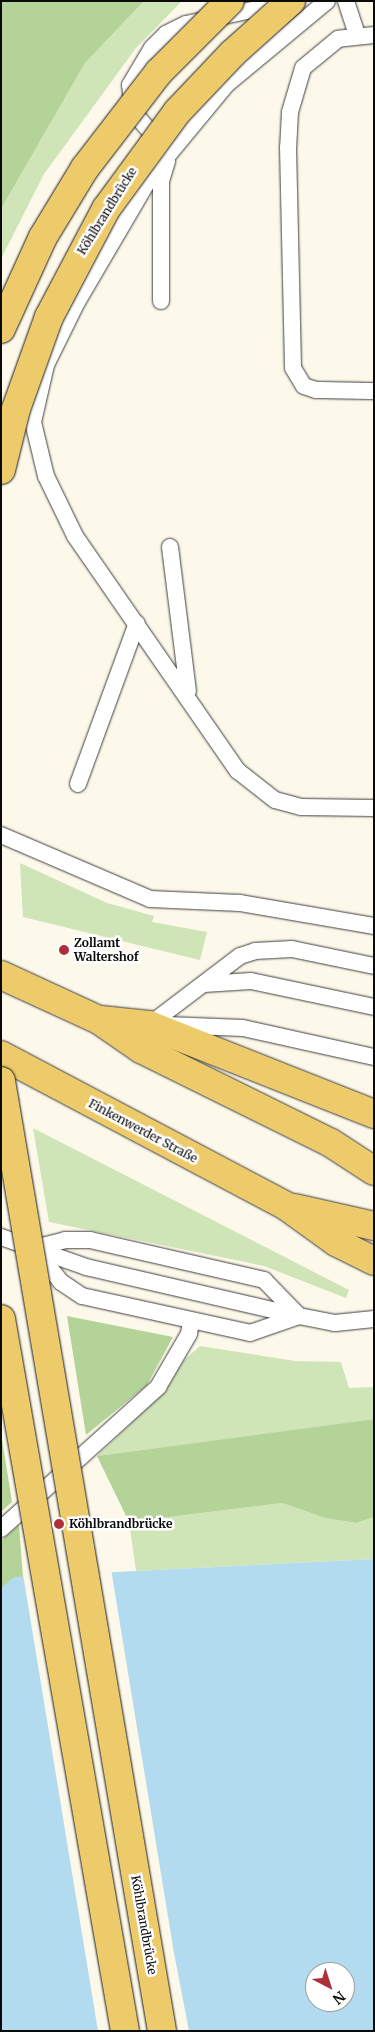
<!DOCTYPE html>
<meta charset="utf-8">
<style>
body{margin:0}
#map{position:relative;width:375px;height:2032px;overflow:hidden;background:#fdf9ea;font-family:Merriweather,serif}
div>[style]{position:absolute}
.green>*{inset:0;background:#cfe4b7}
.forest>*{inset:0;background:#b4d398}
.water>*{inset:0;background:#b3dbf0}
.pier>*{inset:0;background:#fdf9ea}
.roads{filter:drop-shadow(0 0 1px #3d3d3d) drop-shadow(0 0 1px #3d3d3d)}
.service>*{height:16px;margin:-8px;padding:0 8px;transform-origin:8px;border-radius:8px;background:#fff}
.primary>*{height:28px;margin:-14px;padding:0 14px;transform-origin:14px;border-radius:14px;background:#edca6a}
.bridges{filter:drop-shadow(0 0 1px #1b1b1b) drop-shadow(0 0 1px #1b1b1b)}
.primary-bridge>*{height:28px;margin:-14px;padding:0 14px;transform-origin:14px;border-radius:14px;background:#edca6a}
.dots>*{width:14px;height:14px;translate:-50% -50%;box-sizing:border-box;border:2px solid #fff;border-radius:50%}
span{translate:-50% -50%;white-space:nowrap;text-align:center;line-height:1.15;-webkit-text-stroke:5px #fff;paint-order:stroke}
.street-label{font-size:12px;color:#0a0a0a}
.poi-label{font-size:12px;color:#0a0a0a;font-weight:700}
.left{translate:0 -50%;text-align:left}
.frame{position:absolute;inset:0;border:2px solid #0a0a0a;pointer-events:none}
.north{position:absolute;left:305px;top:1962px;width:50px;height:50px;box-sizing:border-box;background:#fff;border:1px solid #9d9d9d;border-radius:50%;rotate:140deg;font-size:14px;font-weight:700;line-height:20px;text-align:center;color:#0a0a0a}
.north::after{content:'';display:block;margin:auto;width:18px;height:22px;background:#ae2f39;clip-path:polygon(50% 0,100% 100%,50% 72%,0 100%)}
</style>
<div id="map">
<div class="green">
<i style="clip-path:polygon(144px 1px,182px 1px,136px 48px,44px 174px,1px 259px,1px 209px,85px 63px)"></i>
<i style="clip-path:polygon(20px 863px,107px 903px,154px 916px,152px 922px,207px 932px,200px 960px,23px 917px)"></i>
<i style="clip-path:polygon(33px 1128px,349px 1290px,346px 1298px,264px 1266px,49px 1222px)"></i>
<i style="clip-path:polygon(200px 1346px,295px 1361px,341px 1362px,349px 1388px,374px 1387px,374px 1419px,97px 1456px,166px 1390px,184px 1360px)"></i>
<i style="clip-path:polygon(282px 1503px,325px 1518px,356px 1523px,374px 1517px,374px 1559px,136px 1571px,129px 1522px)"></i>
</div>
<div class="forest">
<i style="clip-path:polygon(1px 1px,144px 1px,85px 63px,1px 209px)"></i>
<i style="clip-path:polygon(67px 1316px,173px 1337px,147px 1385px,86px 1435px)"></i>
<i style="clip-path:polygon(374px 1419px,374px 1517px,356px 1523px,325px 1518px,282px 1503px,129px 1522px,97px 1456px)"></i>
<i style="clip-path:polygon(1px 1433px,12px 1502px,1px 1512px)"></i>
<i style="clip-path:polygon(19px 1525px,23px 1577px,1px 1588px,1px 1541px)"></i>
</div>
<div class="water">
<i style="clip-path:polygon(evenodd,374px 1559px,374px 2031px,1px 2031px,1px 1588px,14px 1577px,374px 1559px,315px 1972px,345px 1972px,345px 2002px,315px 2002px,315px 1972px)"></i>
</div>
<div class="pier">
<i style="clip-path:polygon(111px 1569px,174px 1953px,189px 2031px,98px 2031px,23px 1574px)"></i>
</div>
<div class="roads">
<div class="service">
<i style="left:327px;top:1px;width:130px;rotate:140.3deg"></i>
<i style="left:227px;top:84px;width:119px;rotate:129.6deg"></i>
<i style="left:151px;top:176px;width:146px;rotate:120.4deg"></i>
<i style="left:77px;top:302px;width:70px;rotate:116.2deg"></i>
<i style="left:46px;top:365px;width:58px;rotate:102.8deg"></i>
<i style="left:33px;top:422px;width:56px;rotate:76.5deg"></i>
<i style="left:46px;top:476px;width:67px;rotate:64.2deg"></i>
<i style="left:75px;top:536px;width:286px;rotate:55.3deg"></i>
<i style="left:238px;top:771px;width:47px;rotate:38.1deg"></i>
<i style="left:275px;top:800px;width:27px;rotate:15deg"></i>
<i style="left:301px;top:807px;width:73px;rotate:0.8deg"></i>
<i style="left:346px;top:1px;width:36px;rotate:72deg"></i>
<i style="left:374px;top:35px;width:36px;rotate:174deg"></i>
<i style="left:338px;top:39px;width:45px;rotate:140.4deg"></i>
<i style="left:303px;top:68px;width:46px;rotate:106.5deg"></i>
<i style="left:290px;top:112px;width:35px;rotate:93deg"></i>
<i style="left:288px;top:147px;width:221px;rotate:88.7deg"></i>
<i style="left:293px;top:368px;width:21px;rotate:59deg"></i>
<i style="left:304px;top:386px;width:13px;rotate:18deg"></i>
<i style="left:316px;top:390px;width:58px;rotate:1deg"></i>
<i style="left:162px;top:145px;width:44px;rotate:-131.3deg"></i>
<i style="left:133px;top:112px;width:27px;rotate:-96deg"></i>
<i style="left:130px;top:85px;width:43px;rotate:-59.3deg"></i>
<i style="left:152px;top:48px;width:20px;rotate:-45deg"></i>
<i style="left:166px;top:34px;width:22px;rotate:-27deg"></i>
<i style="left:186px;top:24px;width:101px;rotate:-12deg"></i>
<i style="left:161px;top:301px;width:120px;rotate:-90deg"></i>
<i style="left:161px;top:181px;width:21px;rotate:-73deg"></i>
<i style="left:170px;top:547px;width:145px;rotate:82.9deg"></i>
<i style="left:78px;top:784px;width:171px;rotate:-69.9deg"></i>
<i style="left:1px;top:835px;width:162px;rotate:23.2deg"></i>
<i style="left:150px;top:899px;width:90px;rotate:2.5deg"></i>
<i style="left:240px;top:903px;width:136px;rotate:9.7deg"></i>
<i style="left:204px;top:984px;width:47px;rotate:-3.7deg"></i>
<i style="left:251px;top:981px;width:126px;rotate:11.9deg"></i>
<i style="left:149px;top:1025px;width:114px;rotate:-37.2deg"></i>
<i style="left:240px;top:956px;width:16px;rotate:-18deg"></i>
<i style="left:255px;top:951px;width:37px;rotate:-3deg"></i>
<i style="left:292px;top:949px;width:84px;rotate:11.7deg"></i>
<i style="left:167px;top:1025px;width:76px;rotate:2.3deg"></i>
<i style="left:243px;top:1028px;width:134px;rotate:12.5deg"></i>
<i style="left:1px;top:1237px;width:90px;rotate:19.4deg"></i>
<i style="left:86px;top:1267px;width:219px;rotate:13deg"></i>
<i style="left:299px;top:1316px;width:37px;rotate:11deg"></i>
<i style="left:335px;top:1323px;width:39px;rotate:-6deg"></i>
<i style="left:34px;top:1248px;width:43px;rotate:51.5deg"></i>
<i style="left:61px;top:1282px;width:25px;rotate:34deg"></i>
<i style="left:82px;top:1296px;width:172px;rotate:12.4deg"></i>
<i style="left:250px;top:1333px;width:52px;rotate:-19.1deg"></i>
<i style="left:34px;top:1248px;width:32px;rotate:-14deg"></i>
<i style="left:65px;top:1240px;width:25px"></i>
<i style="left:90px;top:1240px;width:179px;rotate:12.9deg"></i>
<i style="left:264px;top:1280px;width:50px;rotate:45.8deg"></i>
<i style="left:1px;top:1529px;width:212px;rotate:-42.1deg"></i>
<i style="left:158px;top:1387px;width:61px;rotate:-59.7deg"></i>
<i style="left:189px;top:1334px;width:12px;rotate:-81deg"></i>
</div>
<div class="primary">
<i style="left:1px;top:975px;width:108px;rotate:24.7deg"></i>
<i style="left:99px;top:1020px;width:51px;rotate:34.6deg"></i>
<i style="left:141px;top:1049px;width:212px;rotate:26.3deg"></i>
<i style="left:331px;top:1143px;width:51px;rotate:33.1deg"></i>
<i style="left:101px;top:1020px;width:48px;rotate:5.9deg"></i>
<i style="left:149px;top:1025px;width:242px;rotate:21.6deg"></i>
<i style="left:1px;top:1055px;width:323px;rotate:27.9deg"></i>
<i style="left:286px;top:1206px;width:62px;rotate:35.8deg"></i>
<i style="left:336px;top:1242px;width:42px;rotate:26.6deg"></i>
<i style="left:294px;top:1208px;width:82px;rotate:12.7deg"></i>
</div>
</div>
<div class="bridges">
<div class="primary-bridge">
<i style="left:1px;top:329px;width:101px;rotate:-65.5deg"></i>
<i style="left:43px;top:237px;width:81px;rotate:-58.7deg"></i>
<i style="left:85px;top:168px;width:121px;rotate:-52.4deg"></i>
<i style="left:159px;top:72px;width:100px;rotate:-45deg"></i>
<i style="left:1px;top:470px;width:63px;rotate:-76.2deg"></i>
<i style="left:16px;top:409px;width:98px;rotate:-70.3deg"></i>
<i style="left:49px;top:317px;width:122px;rotate:-62.2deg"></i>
<i style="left:106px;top:209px;width:120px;rotate:-53.8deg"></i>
<i style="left:177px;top:112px;width:81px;rotate:-46.5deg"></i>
<i style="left:233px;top:53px;width:78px;rotate:-41.9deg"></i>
<i style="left:1px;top:1081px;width:964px;rotate:80.38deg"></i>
<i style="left:1px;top:1319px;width:723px;rotate:80.12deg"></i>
</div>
</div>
<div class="dots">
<i style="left:64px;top:950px;background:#ae2f39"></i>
<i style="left:59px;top:1524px;background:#ae2f39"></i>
</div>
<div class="street-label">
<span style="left:107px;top:211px;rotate:-58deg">Köhlbrandbrücke</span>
<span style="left:143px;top:1131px;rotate:28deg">Finkenwerder Straße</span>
<span style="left:144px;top:1925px;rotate:80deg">Köhlbrandbrücke</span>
</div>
<div class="poi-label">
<span class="left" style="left:74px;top:950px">Zollamt<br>Waltershof</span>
<span class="left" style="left:69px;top:1524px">Köhlbrandbrücke</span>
</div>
<div class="frame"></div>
<div class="north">N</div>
</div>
